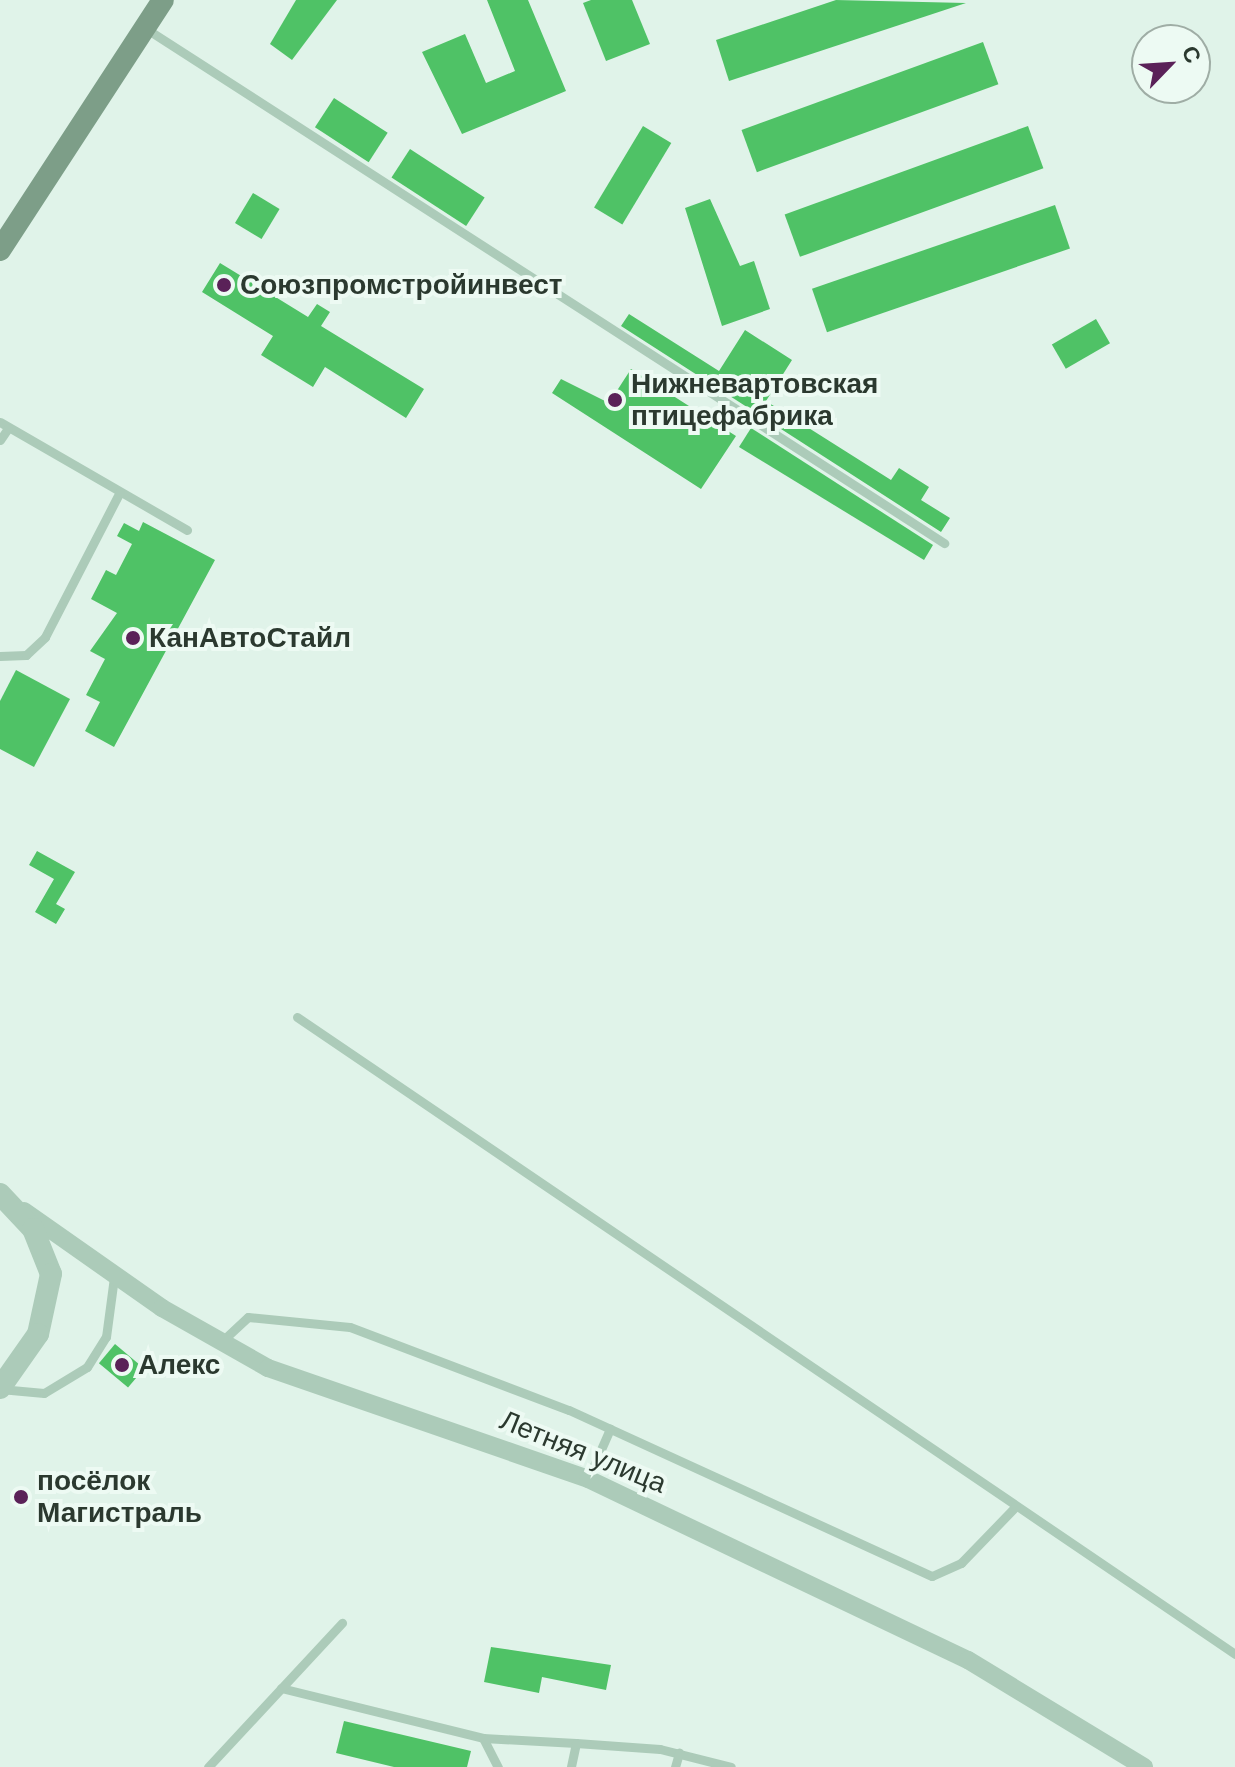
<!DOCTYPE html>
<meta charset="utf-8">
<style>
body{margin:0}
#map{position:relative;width:1235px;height:1767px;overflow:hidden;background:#e0f3e9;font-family:Arial,sans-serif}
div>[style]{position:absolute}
.building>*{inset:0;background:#4fc266;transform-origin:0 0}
.service>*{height:9px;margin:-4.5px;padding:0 4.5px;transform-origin:4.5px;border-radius:4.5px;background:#accbb9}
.minor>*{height:18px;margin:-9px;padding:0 9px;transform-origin:9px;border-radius:9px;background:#accbb9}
.tertiary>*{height:22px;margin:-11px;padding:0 11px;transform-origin:11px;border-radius:11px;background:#accbb9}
.secondary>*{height:22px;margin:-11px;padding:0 11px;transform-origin:11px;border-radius:11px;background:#7d9e88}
.dots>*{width:22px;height:22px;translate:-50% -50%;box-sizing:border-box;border:4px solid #edfaf3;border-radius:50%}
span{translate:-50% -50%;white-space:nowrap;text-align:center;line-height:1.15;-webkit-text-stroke:8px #edfaf3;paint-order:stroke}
.poi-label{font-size:28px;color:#2b392f;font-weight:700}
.left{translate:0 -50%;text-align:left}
.street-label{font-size:28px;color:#2b392f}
.north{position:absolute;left:1131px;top:24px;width:80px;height:80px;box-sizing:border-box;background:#edfaf3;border:2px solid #9fada5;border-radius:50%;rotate:65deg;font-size:22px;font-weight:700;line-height:32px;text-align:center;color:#2b392f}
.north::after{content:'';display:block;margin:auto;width:28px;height:36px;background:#5a2158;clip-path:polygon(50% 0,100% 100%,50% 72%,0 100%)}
</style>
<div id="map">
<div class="building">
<i style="clip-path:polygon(296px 0,337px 0,292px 60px,270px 44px)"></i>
<i style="clip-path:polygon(487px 0,528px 0,566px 91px,462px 134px,422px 52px,465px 34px,486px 83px,515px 71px)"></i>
<i style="clip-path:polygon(591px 0,632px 0,650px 44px,606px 61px,583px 3px)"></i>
<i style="clip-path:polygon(836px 0,966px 3px,729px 81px,716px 40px)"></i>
<i style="left:983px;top:42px;width:45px;height:257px;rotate:70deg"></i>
<i style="left:334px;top:98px;width:64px;height:35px;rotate:33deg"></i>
<i style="left:643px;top:126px;width:33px;height:95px;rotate:31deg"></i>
<i style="left:1028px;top:126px;width:45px;height:259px;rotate:70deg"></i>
<i style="left:410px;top:149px;width:89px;height:34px;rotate:33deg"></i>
<i style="left:253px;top:193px;width:31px;height:35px;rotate:31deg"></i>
<i style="clip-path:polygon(710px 199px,740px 266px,754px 261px,770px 309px,722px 326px,685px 208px)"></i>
<i style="left:1055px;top:205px;width:46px;height:257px;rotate:71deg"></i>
<i style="clip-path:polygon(220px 263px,308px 317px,317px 304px,330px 312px,321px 326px,424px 389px,406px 418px,325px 367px,313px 387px,261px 355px,273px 336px,202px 292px)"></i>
<i style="clip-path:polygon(629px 314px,719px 371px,745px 330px,792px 360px,766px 401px,891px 480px,899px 468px,929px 487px,921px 500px,950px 518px,941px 532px,621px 326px)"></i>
<i style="left:1096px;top:319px;width:28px;height:51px;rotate:60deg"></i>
<i style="clip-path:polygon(631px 369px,736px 436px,701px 489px,552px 393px,561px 379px,609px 403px)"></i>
<i style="clip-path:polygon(751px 428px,933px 545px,924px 560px,739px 447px)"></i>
<i style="clip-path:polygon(143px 522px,215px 560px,114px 747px,85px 731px,100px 702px,86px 695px,105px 659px,90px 651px,117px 613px,91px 599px,106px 570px,116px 575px,132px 544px,117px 536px,124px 523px,139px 531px)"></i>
<i style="clip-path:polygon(16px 670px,70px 699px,34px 767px,0 749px,0 701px)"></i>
<i style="clip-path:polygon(37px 851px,75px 872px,56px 904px,65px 909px,56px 924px,35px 912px,54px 879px,29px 865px)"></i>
<i style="left:115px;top:1344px;width:38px;height:25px;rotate:40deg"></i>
<i style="clip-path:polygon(491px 1647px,611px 1665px,606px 1690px,542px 1677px,539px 1693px,484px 1682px)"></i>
<i style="clip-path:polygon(344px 1721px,471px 1751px,467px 1767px,394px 1767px,336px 1753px)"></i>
</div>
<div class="service">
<i style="left:145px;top:28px;width:951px;rotate:32.8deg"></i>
<i style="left:0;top:422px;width:216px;rotate:30deg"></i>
<i style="left:0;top:440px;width:14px;rotate:-56deg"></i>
<i style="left:0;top:656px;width:26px;rotate:-2deg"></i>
<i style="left:26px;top:655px;width:26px;rotate:-43deg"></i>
<i style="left:45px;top:637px;width:163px;rotate:-62.7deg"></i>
<i style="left:297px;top:1017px;width:1134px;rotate:34.18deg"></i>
<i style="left:220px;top:1343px;width:38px;rotate:-43deg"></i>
<i style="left:248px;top:1317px;width:102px;rotate:5.6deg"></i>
<i style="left:350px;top:1327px;width:234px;rotate:20.8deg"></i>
<i style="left:569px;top:1410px;width:399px;rotate:24.6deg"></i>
<i style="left:932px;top:1576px;width:32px;rotate:-24deg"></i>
<i style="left:961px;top:1563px;width:79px;rotate:-46deg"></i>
<i style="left:0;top:1389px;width:44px;rotate:5.2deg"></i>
<i style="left:44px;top:1393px;width:50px;rotate:-31.2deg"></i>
<i style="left:87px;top:1367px;width:36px;rotate:-58deg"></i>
<i style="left:106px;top:1337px;width:61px;rotate:-82.4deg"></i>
<i style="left:588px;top:1479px;width:55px;rotate:-66.3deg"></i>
<i style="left:281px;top:1688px;width:208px;rotate:13.9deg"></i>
<i style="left:483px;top:1738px;width:33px;rotate:63deg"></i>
<i style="left:483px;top:1738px;width:93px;rotate:3.1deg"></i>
<i style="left:576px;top:1743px;width:25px;rotate:102deg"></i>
<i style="left:576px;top:1743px;width:84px;rotate:4.1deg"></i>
<i style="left:660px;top:1749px;width:73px;rotate:14.2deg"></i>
<i style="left:208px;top:1767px;width:197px;rotate:-47.1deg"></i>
<i style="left:675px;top:1767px;width:15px;rotate:-74deg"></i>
</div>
<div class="minor">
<i style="left:24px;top:1211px;width:169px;rotate:35.1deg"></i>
<i style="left:162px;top:1308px;width:122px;rotate:29.5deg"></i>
<i style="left:268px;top:1368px;width:339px;rotate:19.1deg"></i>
<i style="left:588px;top:1479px;width:421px;rotate:25.5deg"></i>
<i style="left:968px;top:1660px;width:206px;rotate:31.3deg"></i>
</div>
<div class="tertiary">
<i style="left:0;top:1194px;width:48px;rotate:46.7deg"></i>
<i style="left:33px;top:1229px;width:48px;rotate:68.2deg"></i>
<i style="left:51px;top:1274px;width:61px;rotate:102.2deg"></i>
<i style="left:38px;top:1334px;width:66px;rotate:125.1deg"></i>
</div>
<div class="secondary">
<i style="left:0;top:250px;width:298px;rotate:-56.9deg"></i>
</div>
<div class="dots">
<i style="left:224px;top:285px;background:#5a2158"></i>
<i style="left:615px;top:400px;background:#5a2158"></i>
<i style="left:133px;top:638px;background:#5a2158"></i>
<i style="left:122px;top:1365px;background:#5a2158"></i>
<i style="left:21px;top:1497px;background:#5a2158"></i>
</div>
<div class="poi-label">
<span class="left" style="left:240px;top:285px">Союзпромстройинвест</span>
<span class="left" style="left:631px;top:400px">Нижневартовская<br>птицефабрика</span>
<span class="left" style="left:149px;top:638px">КанАвтоСтайл</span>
<span class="left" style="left:138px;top:1365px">Алекс</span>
<span class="left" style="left:37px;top:1497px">посёлок<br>Магистраль</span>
</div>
<div class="street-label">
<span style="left:583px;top:1452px;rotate:22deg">Летняя улица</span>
</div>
<div class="north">С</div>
</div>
